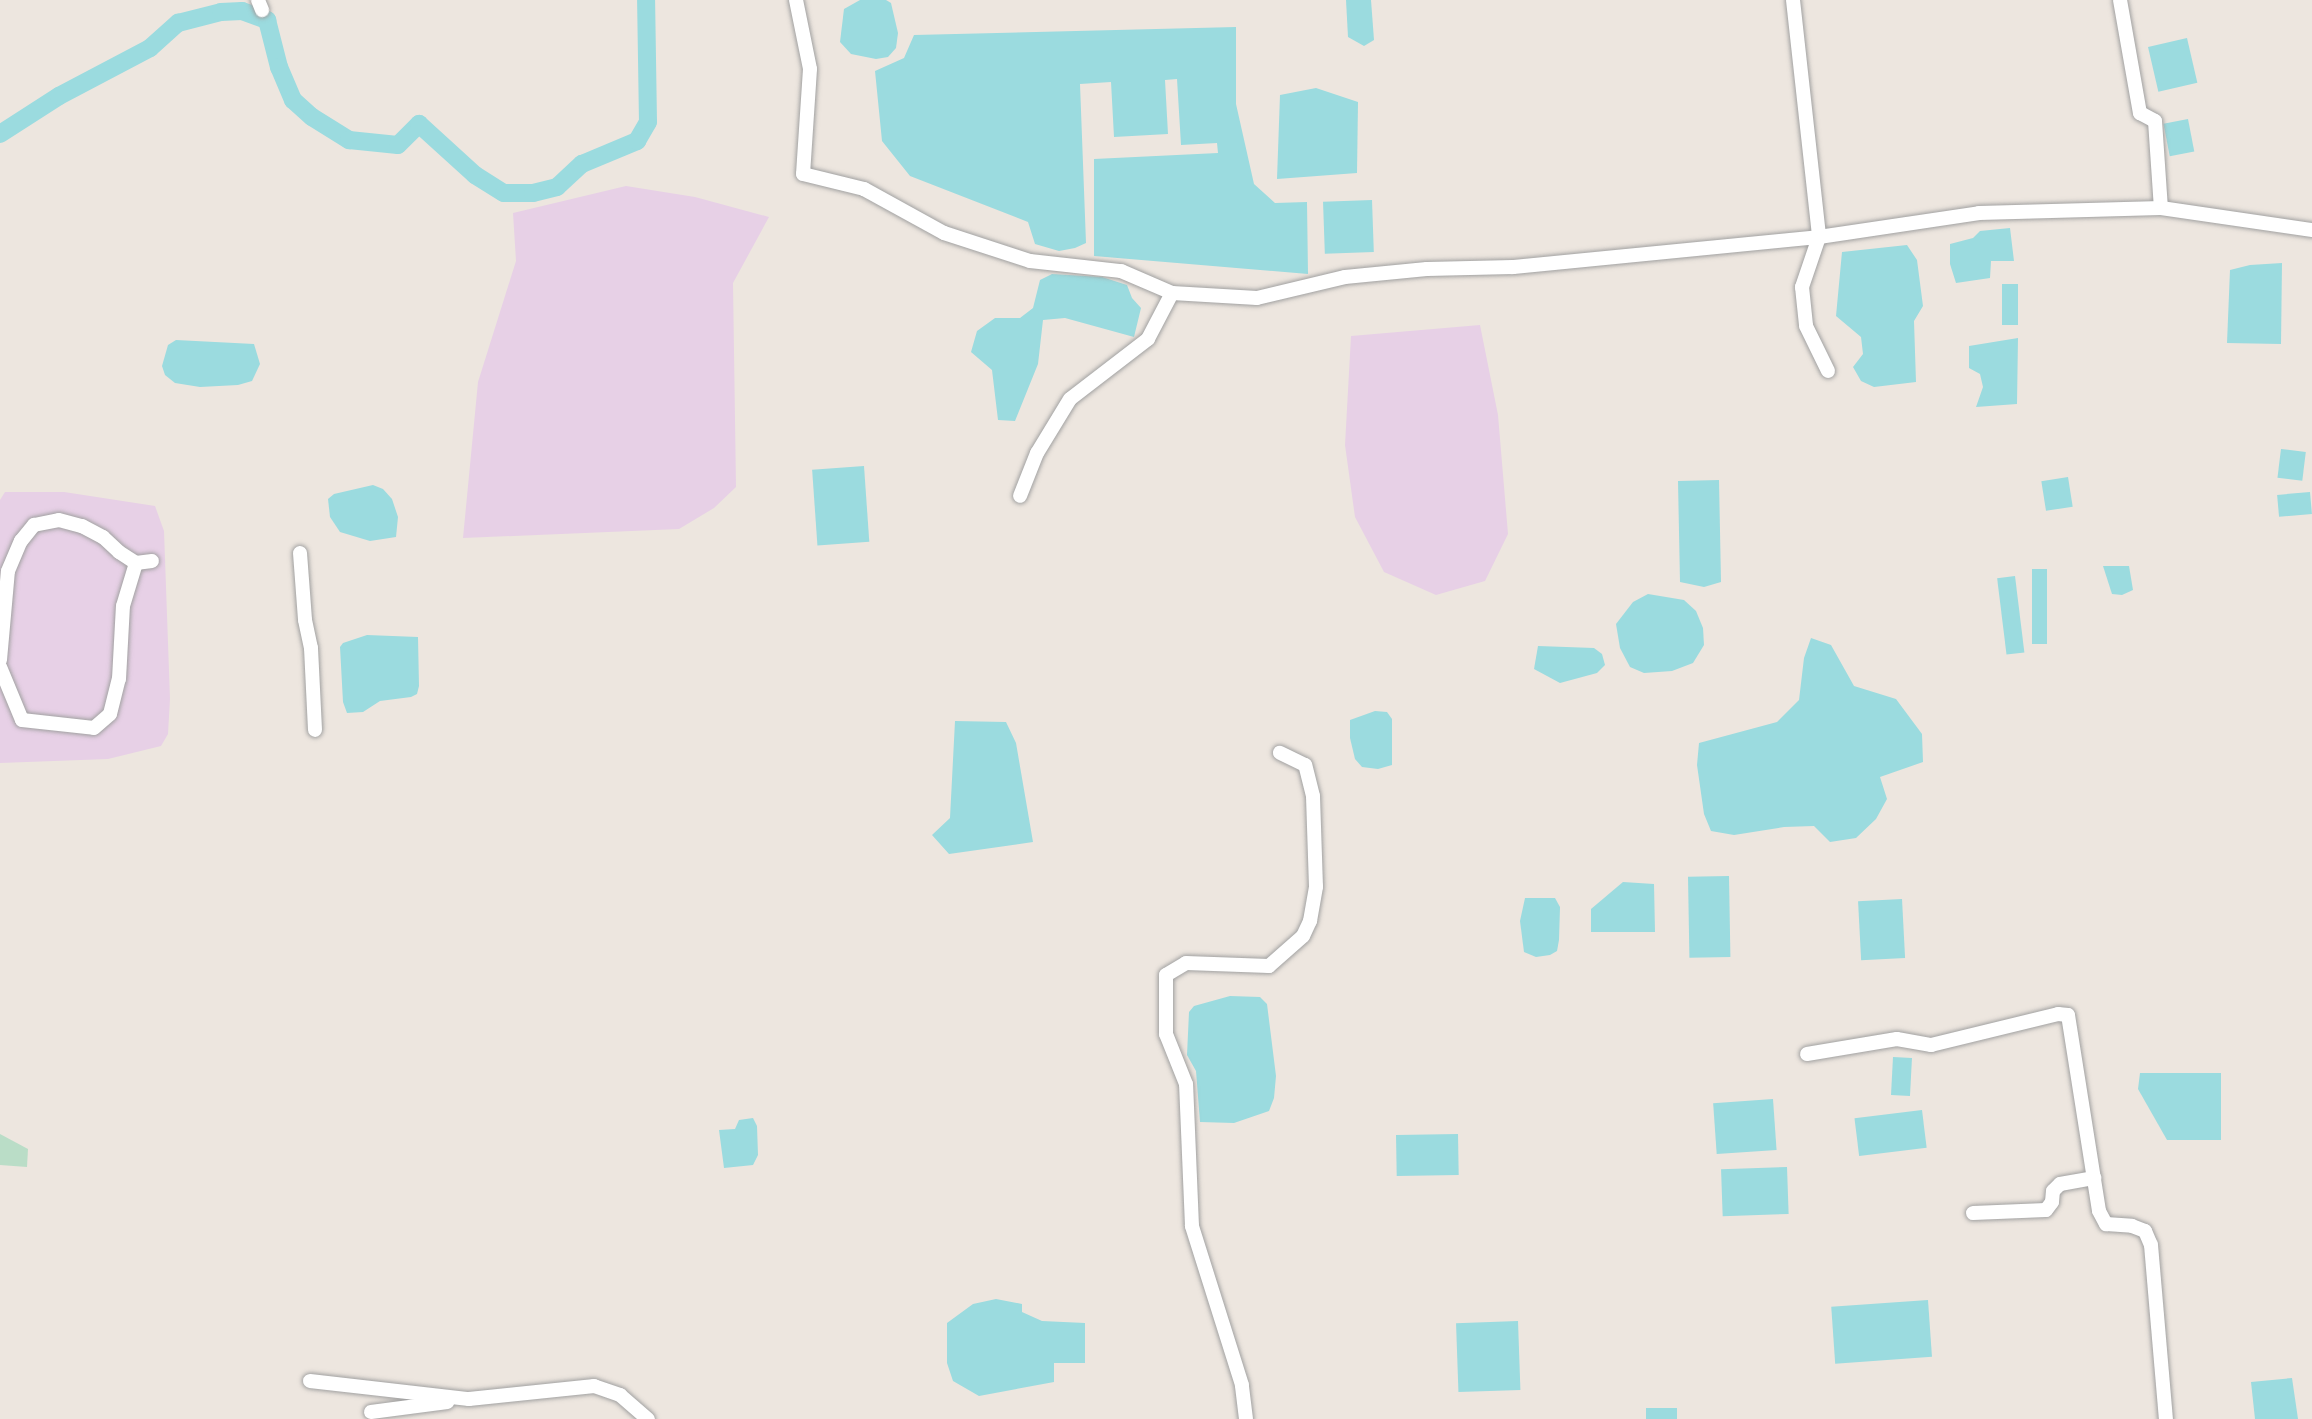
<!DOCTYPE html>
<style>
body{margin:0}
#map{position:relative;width:2312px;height:1419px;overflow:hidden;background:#ede6df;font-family:Ubuntu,sans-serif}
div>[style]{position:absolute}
.industrial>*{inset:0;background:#e7d0e6}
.wetland>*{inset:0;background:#baddc7}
.water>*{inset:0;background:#9bdbdf;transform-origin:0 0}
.canal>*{height:18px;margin:-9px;padding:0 9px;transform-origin:9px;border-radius:9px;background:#9bdbdf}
.roads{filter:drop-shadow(0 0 2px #a1a1a1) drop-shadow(0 0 2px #a1a1a1)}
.street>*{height:14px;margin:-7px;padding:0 7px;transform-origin:7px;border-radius:7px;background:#fff}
span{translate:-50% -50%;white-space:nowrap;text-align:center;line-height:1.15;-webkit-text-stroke:6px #fff;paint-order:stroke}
</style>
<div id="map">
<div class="industrial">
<i style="clip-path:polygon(626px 186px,695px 197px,769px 217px,733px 283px,736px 487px,714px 508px,679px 529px,463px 538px,478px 382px,516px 261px,513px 213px)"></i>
<i style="clip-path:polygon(1480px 325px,1498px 415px,1508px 534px,1485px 581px,1436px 595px,1384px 572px,1355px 517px,1345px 445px,1351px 336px)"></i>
<i style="clip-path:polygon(5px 492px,64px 492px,155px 506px,164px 531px,170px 699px,168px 734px,161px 746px,108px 759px,0 763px,0 500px)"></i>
</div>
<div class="wetland">
<i style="clip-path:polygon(0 1134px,28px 1149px,27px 1167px,0 1165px)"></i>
</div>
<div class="water">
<i style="clip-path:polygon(860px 0,886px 0,891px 3px,898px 33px,896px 48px,888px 57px,876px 59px,851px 54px,840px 42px,844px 9px)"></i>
<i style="clip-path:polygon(1346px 0,1371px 0,1374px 40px,1364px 46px,1348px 37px)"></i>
<i style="clip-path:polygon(1236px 27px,1236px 104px,1254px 184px,1275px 203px,1307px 202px,1308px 274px,1094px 256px,1094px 159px,1218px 153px,1217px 143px,1181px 145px,1177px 79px,1165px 80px,1168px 134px,1114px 137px,1111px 82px,1080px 84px,1086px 243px,1075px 248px,1059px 251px,1035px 244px,1028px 222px,910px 176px,882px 141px,875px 71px,904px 58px,914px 35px)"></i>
<i style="left:2187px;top:38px;width:46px;height:40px;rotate:77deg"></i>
<i style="clip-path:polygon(1316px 88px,1358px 102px,1357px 173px,1277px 179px,1280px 95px)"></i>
<i style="left:2188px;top:119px;width:33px;height:25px;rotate:79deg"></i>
<i style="left:1372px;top:200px;width:52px;height:49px;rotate:88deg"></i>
<i style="clip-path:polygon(2010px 228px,2014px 261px,1991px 261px,1990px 278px,1956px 283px,1950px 264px,1950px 244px,1973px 238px,1980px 231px)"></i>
<i style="clip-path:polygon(1907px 245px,1917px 260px,1923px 306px,1914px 321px,1916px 382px,1874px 387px,1861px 381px,1853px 367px,1863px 354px,1861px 337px,1836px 316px,1842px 252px)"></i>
<i style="clip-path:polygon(2282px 263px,2281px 344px,2227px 343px,2230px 270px,2250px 265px)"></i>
<i style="clip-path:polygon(1052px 274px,1102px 277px,1127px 285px,1132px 298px,1141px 308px,1134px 337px,1065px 318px,1043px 320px,1038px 364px,1015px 421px,998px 420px,992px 370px,971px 352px,977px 331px,995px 318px,1020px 318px,1033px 308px,1040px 280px)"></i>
<i style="left:2002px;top:284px;width:16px;height:41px"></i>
<i style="clip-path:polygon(2018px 338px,2017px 404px,1976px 407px,1983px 387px,1980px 374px,1969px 368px,1969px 346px)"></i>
<i style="clip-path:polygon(176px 340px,254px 344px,260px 364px,252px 381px,238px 385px,200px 387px,175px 383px,165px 375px,162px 366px,168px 345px)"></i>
<i style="left:2281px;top:449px;width:25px;height:29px;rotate:7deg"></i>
<i style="left:864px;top:466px;width:76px;height:52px;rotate:86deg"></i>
<i style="left:2068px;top:477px;width:30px;height:27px;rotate:81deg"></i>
<i style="clip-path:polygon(1719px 480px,1721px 582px,1704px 587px,1680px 582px,1678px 481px)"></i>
<i style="clip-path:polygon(373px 485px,383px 489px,392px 499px,398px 517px,396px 537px,370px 541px,340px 532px,330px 517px,328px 499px,334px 494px)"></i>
<i style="left:2310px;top:492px;width:22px;height:33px;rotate:85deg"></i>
<i style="clip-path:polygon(2103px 566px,2129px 566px,2133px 590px,2122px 595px,2112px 594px)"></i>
<i style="left:2032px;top:569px;width:15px;height:75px"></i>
<i style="left:2015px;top:576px;width:77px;height:18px;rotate:83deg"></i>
<i style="clip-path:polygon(1648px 594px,1684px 600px,1696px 611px,1703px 628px,1704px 645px,1693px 663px,1672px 671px,1644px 673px,1630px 667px,1620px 648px,1616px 624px,1633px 602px)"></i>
<i style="clip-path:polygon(367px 635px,418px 637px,419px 686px,417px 694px,411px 697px,380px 701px,363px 712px,347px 713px,343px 702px,340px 647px,343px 643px)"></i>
<i style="clip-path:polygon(1811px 638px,1831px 645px,1854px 686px,1896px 699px,1922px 734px,1923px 762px,1880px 777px,1887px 799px,1876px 819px,1856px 838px,1830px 842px,1814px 826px,1784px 827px,1734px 835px,1711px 831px,1704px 814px,1697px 765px,1699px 743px,1777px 722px,1799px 700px,1804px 658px)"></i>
<i style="clip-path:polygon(1538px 646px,1594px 648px,1602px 654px,1605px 665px,1597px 673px,1560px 683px,1534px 669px)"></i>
<i style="clip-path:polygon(1375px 711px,1387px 712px,1392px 719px,1392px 765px,1378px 769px,1362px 767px,1355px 759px,1350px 738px,1350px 720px)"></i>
<i style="clip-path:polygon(955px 721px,1006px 722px,1016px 743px,1033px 842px,949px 854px,932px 835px,950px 818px)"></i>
<i style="left:1729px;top:876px;width:81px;height:41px;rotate:89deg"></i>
<i style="clip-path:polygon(1623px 882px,1654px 884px,1655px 932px,1591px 932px,1591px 909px)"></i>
<i style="clip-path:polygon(1525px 898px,1555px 898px,1560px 907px,1559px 940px,1557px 951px,1550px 955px,1536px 957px,1524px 952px,1520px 921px)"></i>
<i style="left:1902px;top:899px;width:59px;height:44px;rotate:87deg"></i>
<i style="clip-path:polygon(1230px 996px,1260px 997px,1267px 1004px,1276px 1076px,1274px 1098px,1269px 1111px,1234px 1123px,1200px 1122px,1196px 1071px,1187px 1055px,1189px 1012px,1194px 1006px)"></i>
<i style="left:1893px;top:1057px;width:19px;height:38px;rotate:3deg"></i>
<i style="clip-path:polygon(2140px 1073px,2221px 1073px,2221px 1140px,2167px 1140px,2138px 1089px)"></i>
<i style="left:1773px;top:1099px;width:51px;height:60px;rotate:86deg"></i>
<i style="left:1922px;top:1110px;width:38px;height:68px;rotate:83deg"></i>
<i style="clip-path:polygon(753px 1118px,757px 1126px,758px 1155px,753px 1165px,724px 1168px,719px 1130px,735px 1129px,739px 1120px)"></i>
<i style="left:1458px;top:1134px;width:41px;height:62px;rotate:89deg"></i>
<i style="left:1787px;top:1167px;width:47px;height:66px;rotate:88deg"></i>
<i style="clip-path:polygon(996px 1299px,1022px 1304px,1022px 1312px,1042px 1321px,1085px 1323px,1085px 1363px,1054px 1363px,1054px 1382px,979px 1396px,953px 1381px,947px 1363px,947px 1323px,973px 1304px)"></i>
<i style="left:1928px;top:1300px;width:57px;height:97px;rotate:86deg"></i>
<i style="left:1518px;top:1321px;width:69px;height:62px;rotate:88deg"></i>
<i style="clip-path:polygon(2292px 1378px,2298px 1419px,2255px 1419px,2251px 1382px)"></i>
<i style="left:1646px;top:1408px;width:31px;height:11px"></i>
</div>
<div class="canal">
<i style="left:0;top:134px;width:70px;rotate:-32.8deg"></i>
<i style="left:59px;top:96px;width:103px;rotate:-27.8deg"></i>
<i style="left:150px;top:48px;width:38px;rotate:-42deg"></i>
<i style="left:178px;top:23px;width:44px;rotate:-14.3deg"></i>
<i style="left:221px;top:12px;width:21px;rotate:-3deg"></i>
<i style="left:242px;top:11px;width:27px;rotate:20deg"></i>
<i style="left:267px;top:20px;width:49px;rotate:75.7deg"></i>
<i style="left:279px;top:67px;width:36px;rotate:67deg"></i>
<i style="left:293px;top:100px;width:25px;rotate:42deg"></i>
<i style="left:312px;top:117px;width:44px;rotate:31.9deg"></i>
<i style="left:349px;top:140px;width:49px;rotate:5.8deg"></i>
<i style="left:398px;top:145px;width:30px;rotate:-45deg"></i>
<i style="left:419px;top:124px;width:76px;rotate:42.3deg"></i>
<i style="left:475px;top:175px;width:34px;rotate:32deg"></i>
<i style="left:504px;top:193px;width:29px"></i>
<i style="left:533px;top:193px;width:25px;rotate:-14deg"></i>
<i style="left:557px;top:187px;width:34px;rotate:-43deg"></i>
<i style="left:582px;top:164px;width:60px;rotate:-22.7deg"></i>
<i style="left:637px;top:141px;width:22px;rotate:-60deg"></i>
<i style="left:648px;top:122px;width:122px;rotate:-90.9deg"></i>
</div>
<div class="roads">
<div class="street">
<i style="left:258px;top:0;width:11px;rotate:68deg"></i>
<i style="left:796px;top:0;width:70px;rotate:78.5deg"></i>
<i style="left:810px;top:69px;width:105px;rotate:93.8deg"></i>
<i style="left:803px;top:174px;width:63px;rotate:13.8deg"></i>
<i style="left:864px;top:189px;width:91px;rotate:28.8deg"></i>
<i style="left:944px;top:233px;width:90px;rotate:18deg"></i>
<i style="left:1030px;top:261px;width:92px;rotate:6.3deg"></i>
<i style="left:1121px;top:271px;width:56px;rotate:23.3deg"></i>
<i style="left:1172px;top:293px;width:52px;rotate:117.6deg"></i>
<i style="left:1148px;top:339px;width:98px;rotate:142.4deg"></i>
<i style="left:1070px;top:399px;width:63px;rotate:121.4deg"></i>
<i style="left:1037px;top:453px;width:46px;rotate:111.6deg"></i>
<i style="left:1793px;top:0;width:238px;rotate:83.7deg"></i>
<i style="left:1819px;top:237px;width:53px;rotate:108.8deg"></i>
<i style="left:1802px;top:287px;width:39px;rotate:84deg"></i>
<i style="left:1806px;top:326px;width:50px;rotate:63.9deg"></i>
<i style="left:2120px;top:0;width:115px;rotate:80deg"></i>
<i style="left:2140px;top:113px;width:17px;rotate:28deg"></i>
<i style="left:2155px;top:121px;width:87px;rotate:86.1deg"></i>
<i style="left:1172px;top:293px;width:85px;rotate:3.4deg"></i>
<i style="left:1257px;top:298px;width:90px;rotate:-13.4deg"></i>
<i style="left:1345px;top:277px;width:82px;rotate:-5.6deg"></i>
<i style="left:1427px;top:269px;width:86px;rotate:-1.3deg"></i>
<i style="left:1513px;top:267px;width:307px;rotate:-5.6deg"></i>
<i style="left:1819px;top:237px;width:162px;rotate:-8.5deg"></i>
<i style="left:1979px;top:213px;width:182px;rotate:-1.6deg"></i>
<i style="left:2161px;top:208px;width:153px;rotate:8.3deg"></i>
<i style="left:300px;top:553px;width:67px;rotate:85.7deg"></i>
<i style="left:305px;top:620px;width:29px;rotate:78deg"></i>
<i style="left:311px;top:648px;width:82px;rotate:87.2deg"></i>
<i style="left:0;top:660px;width:89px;rotate:-84.9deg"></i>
<i style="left:8px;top:571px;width:33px;rotate:-67deg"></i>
<i style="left:21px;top:541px;width:21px;rotate:-51deg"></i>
<i style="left:34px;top:525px;width:25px;rotate:-11deg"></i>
<i style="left:59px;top:520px;width:24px;rotate:15deg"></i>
<i style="left:82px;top:526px;width:24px;rotate:28deg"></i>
<i style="left:103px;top:537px;width:22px;rotate:43deg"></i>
<i style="left:119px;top:552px;width:20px;rotate:33deg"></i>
<i style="left:136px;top:563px;width:16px;rotate:-7deg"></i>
<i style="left:0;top:667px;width:57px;rotate:67.5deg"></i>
<i style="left:22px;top:720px;width:72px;rotate:6.3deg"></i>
<i style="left:94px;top:728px;width:21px;rotate:-41deg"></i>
<i style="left:110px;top:714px;width:36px;rotate:-76deg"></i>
<i style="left:119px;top:679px;width:73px;rotate:-86.9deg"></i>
<i style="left:123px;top:606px;width:45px;rotate:-73.2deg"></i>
<i style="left:1807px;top:1054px;width:91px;rotate:-9.5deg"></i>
<i style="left:1897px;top:1039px;width:35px;rotate:10deg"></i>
<i style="left:1931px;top:1045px;width:131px;rotate:-13.7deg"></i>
<i style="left:2058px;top:1014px;width:10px;rotate:6deg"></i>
<i style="left:2068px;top:1015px;width:198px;rotate:81deg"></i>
<i style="left:2099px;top:1211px;width:15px;rotate:62deg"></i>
<i style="left:2106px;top:1224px;width:26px;rotate:4deg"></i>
<i style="left:2132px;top:1226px;width:14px;rotate:21deg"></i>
<i style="left:2145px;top:1231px;width:15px;rotate:67deg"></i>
<i style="left:2151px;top:1245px;width:175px;rotate:85.1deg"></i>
<i style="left:1973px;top:1213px;width:73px;rotate:-2.4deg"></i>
<i style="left:2046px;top:1210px;width:10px;rotate:-53deg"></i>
<i style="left:2052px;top:1202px;width:11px;rotate:-85deg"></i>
<i style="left:2053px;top:1191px;width:10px;rotate:-45deg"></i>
<i style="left:2060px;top:1184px;width:35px;rotate:-10deg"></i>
<i style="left:310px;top:1381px;width:160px;rotate:6.5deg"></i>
<i style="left:469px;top:1399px;width:126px;rotate:-5.9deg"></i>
<i style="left:594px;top:1386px;width:28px;rotate:19deg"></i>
<i style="left:620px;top:1395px;width:37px;rotate:41deg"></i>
<i style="left:371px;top:1412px;width:77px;rotate:-7.5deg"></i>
<i style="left:1246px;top:1419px;width:34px;rotate:-97deg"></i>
<i style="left:1242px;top:1385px;width:167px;rotate:-107.5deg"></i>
<i style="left:1192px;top:1226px;width:142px;rotate:-92.4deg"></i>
<i style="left:1186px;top:1084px;width:54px;rotate:-111.8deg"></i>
<i style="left:1166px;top:1034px;width:59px;rotate:-90deg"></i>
<i style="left:1166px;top:975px;width:23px;rotate:-31deg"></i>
<i style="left:1186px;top:963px;width:83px;rotate:2.1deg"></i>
<i style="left:1269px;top:966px;width:45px;rotate:-41.4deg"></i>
<i style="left:1303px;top:936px;width:17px;rotate:-65deg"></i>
<i style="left:1310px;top:921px;width:35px;rotate:-80deg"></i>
<i style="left:1316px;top:887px;width:91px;rotate:-91.9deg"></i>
<i style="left:1313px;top:796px;width:32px;rotate:-104deg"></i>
<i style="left:1305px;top:765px;width:28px;rotate:-154deg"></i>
</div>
</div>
</div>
